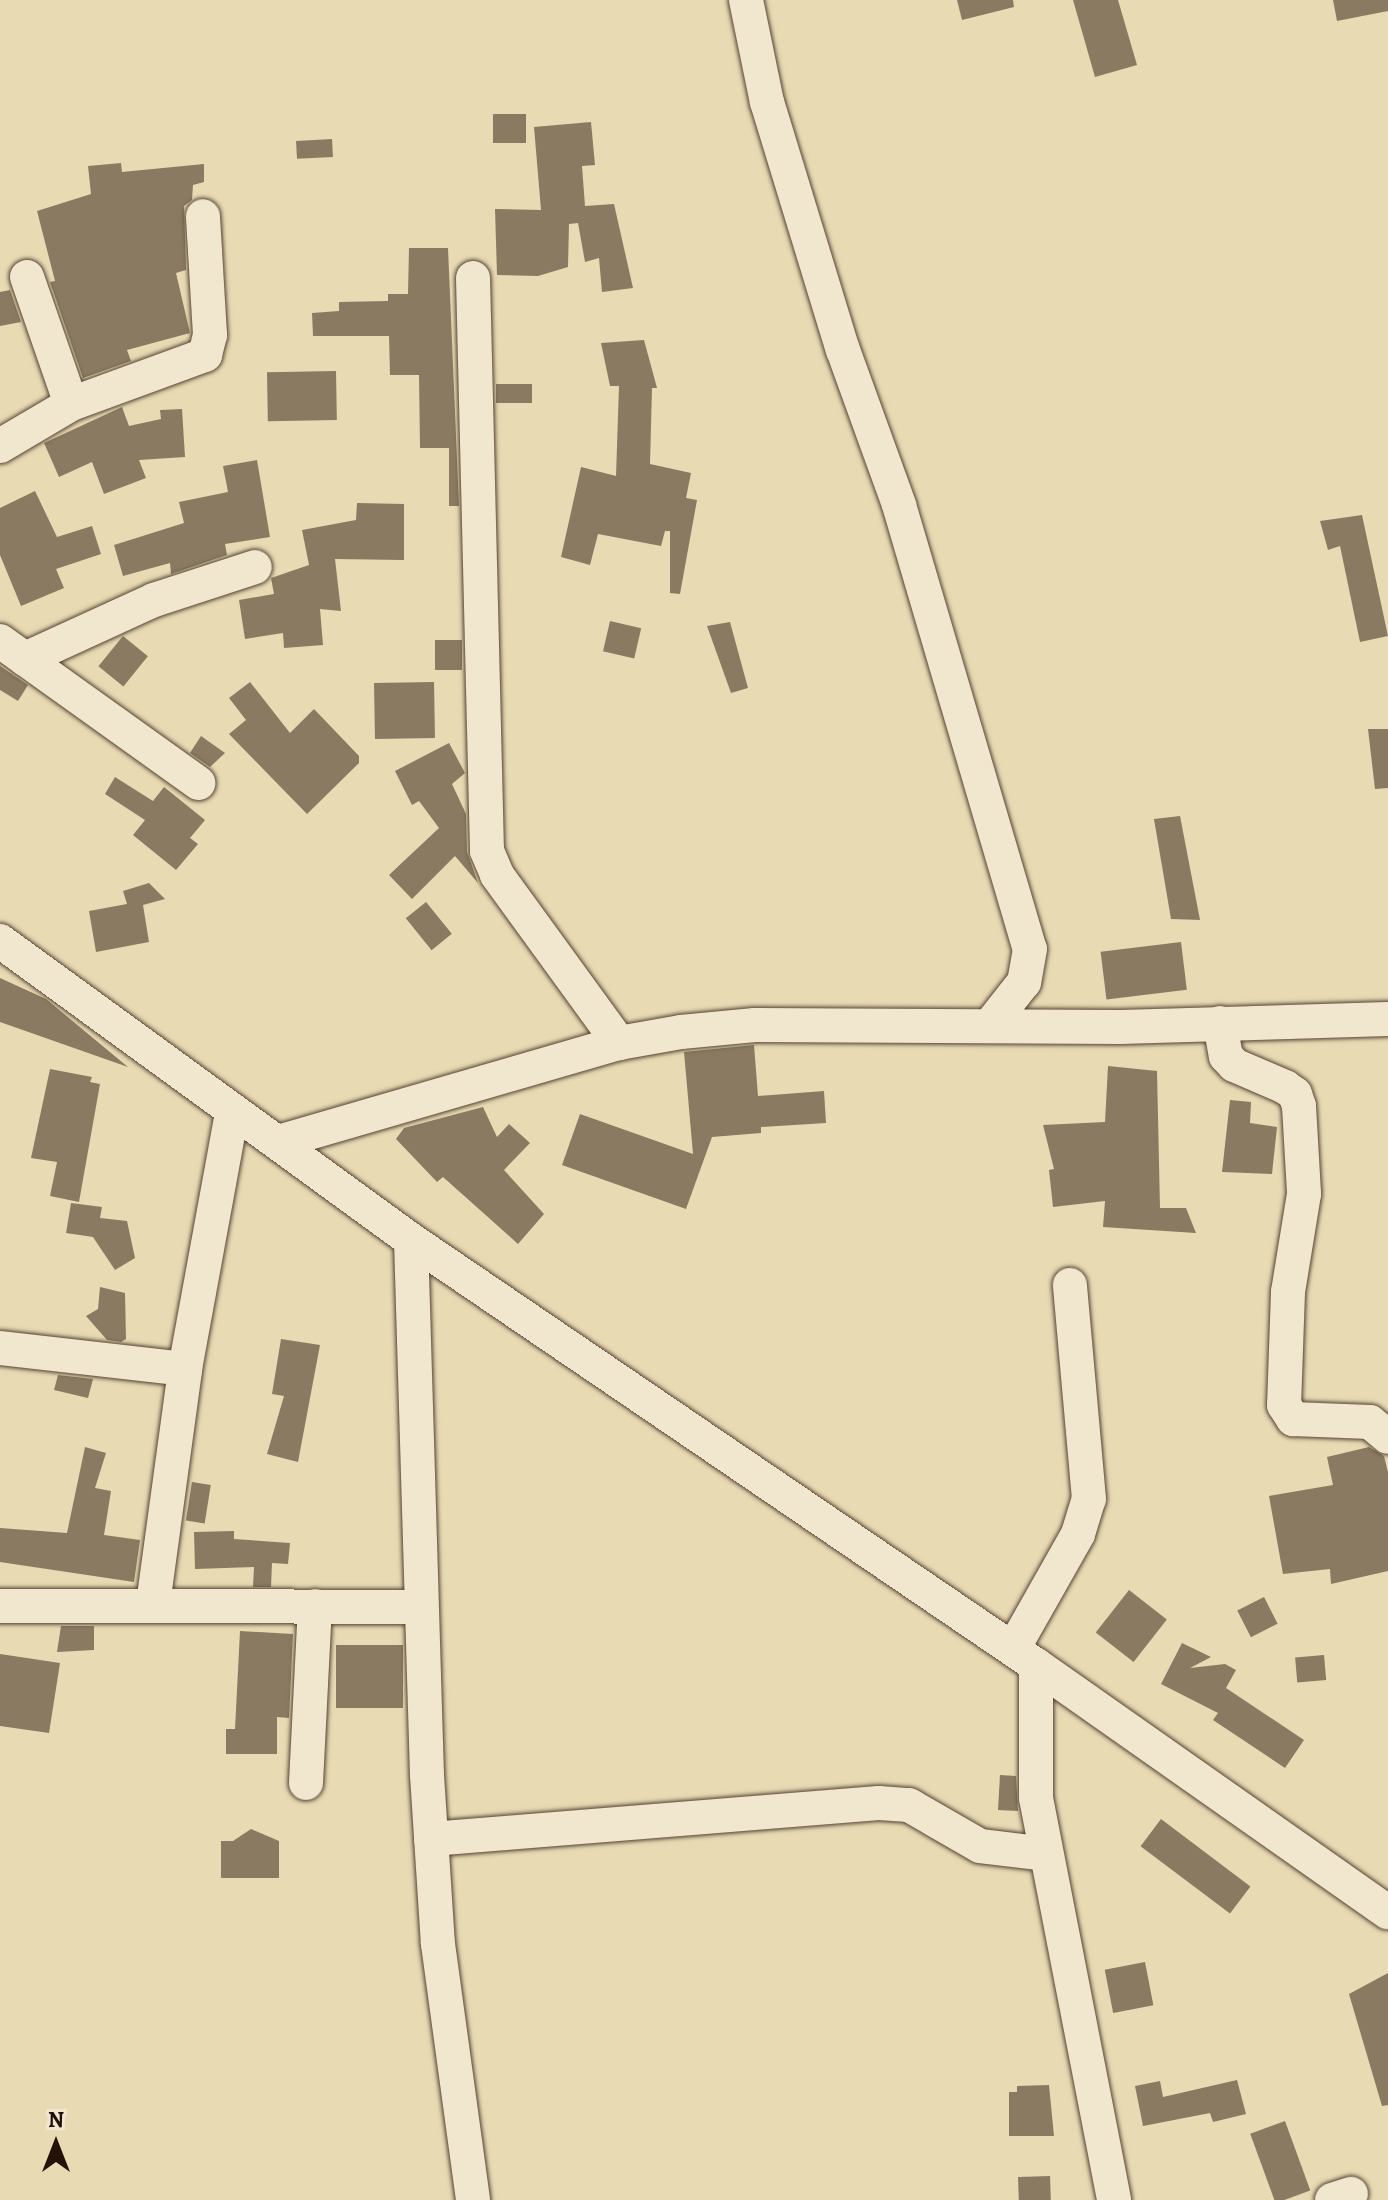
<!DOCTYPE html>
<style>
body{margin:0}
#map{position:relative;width:1388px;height:2200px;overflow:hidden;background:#e8dab3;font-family:Alegreya,serif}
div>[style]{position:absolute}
.building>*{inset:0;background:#8a7a61;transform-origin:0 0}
.roads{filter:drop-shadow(0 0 2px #554333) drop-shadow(0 0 2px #554333)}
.minor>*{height:34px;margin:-17px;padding:0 17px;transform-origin:17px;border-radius:17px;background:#f0e7ce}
span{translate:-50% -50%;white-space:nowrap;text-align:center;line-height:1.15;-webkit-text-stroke:8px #f0e7ce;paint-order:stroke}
.north{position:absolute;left:16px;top:2104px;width:80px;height:80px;-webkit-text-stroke:6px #f0e7ce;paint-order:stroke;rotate:0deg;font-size:22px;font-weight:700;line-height:32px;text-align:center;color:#241108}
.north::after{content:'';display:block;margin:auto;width:28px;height:36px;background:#241108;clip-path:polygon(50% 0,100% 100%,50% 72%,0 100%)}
</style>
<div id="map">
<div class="building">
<i style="clip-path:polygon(957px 0,1013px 0,1014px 7px,962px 20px)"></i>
<i style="clip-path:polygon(1073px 0,1118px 0,1137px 65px,1095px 77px)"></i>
<i style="clip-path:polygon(1333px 0,1388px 0,1388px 11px,1337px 21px)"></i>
<i style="left:493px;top:114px;width:33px;height:29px"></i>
<i style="clip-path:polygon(591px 122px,595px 165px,582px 166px,585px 206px,614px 204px,633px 288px,602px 292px,599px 258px,585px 262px,578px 223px,569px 224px,568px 267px,538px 276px,497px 275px,495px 209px,541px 210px,534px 127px)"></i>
<i style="left:332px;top:139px;width:18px;height:36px;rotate:87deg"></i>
<i style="clip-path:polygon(121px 163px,122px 172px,204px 164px,204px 182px,193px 185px,192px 200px,184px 206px,186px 270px,176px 273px,190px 333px,127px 350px,131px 361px,83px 378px,50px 282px,55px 281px,37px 211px,91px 194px,88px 166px)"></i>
<i style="clip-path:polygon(409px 248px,448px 248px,459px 506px,449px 506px,449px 448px,420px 448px,419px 375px,390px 375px,389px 336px,313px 336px,312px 313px,339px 311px,339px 302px,388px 301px,388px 294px,408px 294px)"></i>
<i style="clip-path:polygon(10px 290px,21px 322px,0 326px,0 292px)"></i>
<i style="clip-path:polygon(644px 340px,657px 388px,652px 388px,650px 464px,691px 473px,686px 498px,697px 500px,680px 594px,670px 593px,670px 531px,665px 531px,661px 546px,598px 534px,590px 565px,561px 557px,581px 467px,616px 476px,619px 386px,610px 386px,601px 343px)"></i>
<i style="left:336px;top:371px;width:49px;height:69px;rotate:89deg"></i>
<i style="left:496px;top:384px;width:36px;height:19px"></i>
<i style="clip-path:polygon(122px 407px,129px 426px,161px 419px,160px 410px,182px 409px,185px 457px,139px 460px,146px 478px,104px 494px,92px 462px,59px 477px,44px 443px)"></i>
<i style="clip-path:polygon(257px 460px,270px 537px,225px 544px,227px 555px,171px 574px,170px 563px,123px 576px,114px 545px,184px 523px,179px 502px,228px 492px,223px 466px)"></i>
<i style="clip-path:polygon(35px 491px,57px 537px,92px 526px,101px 554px,56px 569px,64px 588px,21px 606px,0 555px,0 508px)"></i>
<i style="clip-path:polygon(357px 503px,404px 504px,404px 560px,335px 559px,341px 611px,320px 609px,323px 645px,284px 648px,283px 633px,245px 639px,239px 600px,274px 594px,271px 578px,309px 565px,302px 530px,356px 520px)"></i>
<i style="clip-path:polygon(1362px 515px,1388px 636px,1360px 642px,1340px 546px,1328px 550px,1320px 521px)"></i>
<i style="left:610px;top:621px;width:32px;height:31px;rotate:13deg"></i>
<i style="clip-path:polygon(730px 622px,748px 688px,731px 693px,707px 626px)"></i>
<i style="left:123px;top:636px;width:32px;height:39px;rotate:39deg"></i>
<i style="left:435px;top:640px;width:27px;height:30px"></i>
<i style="clip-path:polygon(0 666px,28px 685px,18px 701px,0 690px)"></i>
<i style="clip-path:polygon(250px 682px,290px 733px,314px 709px,359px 756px,359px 763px,307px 814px,229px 734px,246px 720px,229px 698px)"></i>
<i style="left:434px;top:682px;width:56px;height:60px;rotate:89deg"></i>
<i style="clip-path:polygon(1368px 729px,1388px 729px,1388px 788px,1375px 789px)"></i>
<i style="clip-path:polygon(201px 736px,225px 753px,210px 767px,190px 753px)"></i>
<i style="clip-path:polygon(449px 743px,465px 773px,452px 784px,466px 814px,467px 852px,478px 883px,455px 856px,412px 899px,389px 875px,439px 828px,419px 801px,412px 805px,395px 771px)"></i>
<i style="clip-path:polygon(115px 777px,153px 801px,164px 787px,205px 820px,190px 838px,198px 844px,176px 870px,133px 835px,145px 820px,105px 794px)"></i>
<i style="clip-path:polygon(1180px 816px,1200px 920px,1171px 919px,1154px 819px)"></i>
<i style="clip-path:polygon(149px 883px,165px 899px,143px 905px,149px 942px,96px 952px,89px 911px,127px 904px,123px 891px)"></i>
<i style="left:426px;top:902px;width:41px;height:26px;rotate:51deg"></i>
<i style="left:1181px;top:942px;width:48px;height:81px;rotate:83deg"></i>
<i style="clip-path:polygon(0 978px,46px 999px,128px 1067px,0 1022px)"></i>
<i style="clip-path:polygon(754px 1045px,758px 1096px,824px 1091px,826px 1123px,761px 1127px,761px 1133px,712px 1137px,686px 1209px,562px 1165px,580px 1114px,693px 1154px,684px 1052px)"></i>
<i style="clip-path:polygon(1108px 1066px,1157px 1071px,1160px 1208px,1186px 1208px,1196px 1233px,1103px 1227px,1105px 1201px,1053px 1207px,1049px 1170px,1054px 1169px,1043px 1125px,1105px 1122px)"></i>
<i style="clip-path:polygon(50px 1069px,92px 1077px,90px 1082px,100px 1084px,79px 1202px,50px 1196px,57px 1162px,31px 1158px)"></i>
<i style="clip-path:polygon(1230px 1100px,1251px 1102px,1250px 1123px,1277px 1127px,1272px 1174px,1222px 1172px)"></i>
<i style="clip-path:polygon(483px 1107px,497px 1137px,509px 1124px,530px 1143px,504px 1170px,544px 1214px,518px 1244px,443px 1177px,437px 1182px,396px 1139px,404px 1128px)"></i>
<i style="clip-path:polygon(71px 1203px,102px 1207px,100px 1218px,127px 1221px,135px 1258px,115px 1270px,93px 1237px,66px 1233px)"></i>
<i style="clip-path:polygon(100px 1287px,125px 1293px,126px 1339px,121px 1342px,107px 1340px,86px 1316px,98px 1309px)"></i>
<i style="clip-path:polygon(281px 1339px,320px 1345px,298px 1462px,267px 1454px,284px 1396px,272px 1394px)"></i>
<i style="clip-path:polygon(58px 1375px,93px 1379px,88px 1398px,54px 1390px)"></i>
<i style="clip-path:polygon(85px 1447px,106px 1453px,95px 1488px,111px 1491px,104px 1535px,140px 1540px,134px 1582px,0 1562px,0 1528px,67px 1533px)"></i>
<i style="clip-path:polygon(1369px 1447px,1384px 1456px,1388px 1472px,1388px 1571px,1331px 1584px,1330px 1569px,1283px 1574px,1269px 1496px,1333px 1485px,1327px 1457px)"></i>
<i style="left:192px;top:1482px;width:19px;height:39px;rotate:9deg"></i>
<i style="clip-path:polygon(234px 1531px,234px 1539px,290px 1543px,288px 1564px,272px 1563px,271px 1587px,253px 1587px,254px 1567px,195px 1569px,194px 1532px)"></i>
<i style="left:1129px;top:1590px;width:48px;height:54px;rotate:38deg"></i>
<i style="left:1264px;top:1597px;width:30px;height:30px;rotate:63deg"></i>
<i style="clip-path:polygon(61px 1626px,94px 1626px,94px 1650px,57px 1652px)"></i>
<i style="clip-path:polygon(240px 1631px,293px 1634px,289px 1718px,277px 1717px,277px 1754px,226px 1754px,226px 1729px,235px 1729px)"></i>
<i style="clip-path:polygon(1182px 1643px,1211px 1657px,1190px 1668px,1225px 1664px,1236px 1670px,1226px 1688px,1304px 1740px,1285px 1768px,1213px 1720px,1218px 1713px,1161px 1684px)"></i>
<i style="left:336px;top:1645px;width:67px;height:63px"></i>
<i style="clip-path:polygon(0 1654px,60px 1663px,49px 1733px,0 1726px)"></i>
<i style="left:1324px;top:1655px;width:25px;height:29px;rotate:85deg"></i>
<i style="clip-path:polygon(1000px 1775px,1016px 1776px,1018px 1811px,998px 1810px)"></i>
<i style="left:1161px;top:1819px;width:112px;height:34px;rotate:37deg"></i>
<i style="clip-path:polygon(251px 1829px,279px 1841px,279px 1878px,221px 1878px,221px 1841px,233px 1841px)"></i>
<i style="left:1145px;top:1962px;width:44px;height:41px;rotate:79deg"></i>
<i style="clip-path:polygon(1388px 1973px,1388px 2105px,1382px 2106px,1349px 1994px)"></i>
<i style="clip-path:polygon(1237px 2080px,1246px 2114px,1213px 2122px,1210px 2113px,1143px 2126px,1135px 2086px,1160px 2081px,1163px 2097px)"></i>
<i style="clip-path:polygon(1049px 2085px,1054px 2136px,1009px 2136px,1009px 2092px,1017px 2092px,1017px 2086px)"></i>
<i style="left:1285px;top:2121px;width:74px;height:37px;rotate:70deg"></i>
<i style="left:1050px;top:2176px;width:24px;height:32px;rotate:88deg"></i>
</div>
<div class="roads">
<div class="minor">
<i style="left:746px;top:0;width:104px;rotate:78.4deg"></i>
<i style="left:767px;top:102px;width:259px;rotate:73deg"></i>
<i style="left:843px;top:350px;width:165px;rotate:70.1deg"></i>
<i style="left:899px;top:505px;width:463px;rotate:73.6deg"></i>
<i style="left:1030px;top:949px;width:34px;rotate:100deg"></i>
<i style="left:1024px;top:982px;width:55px;rotate:128.3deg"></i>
<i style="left:27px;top:277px;width:134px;rotate:70.9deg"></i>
<i style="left:473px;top:278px;width:573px;rotate:88.6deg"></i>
<i style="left:487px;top:851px;width:26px;rotate:67deg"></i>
<i style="left:497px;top:875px;width:208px;rotate:54deg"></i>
<i style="left:0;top:446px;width:82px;rotate:-30.6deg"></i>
<i style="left:71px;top:404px;width:143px;rotate:-20.1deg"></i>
<i style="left:205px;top:355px;width:21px;rotate:-76deg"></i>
<i style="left:210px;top:335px;width:119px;rotate:-93.4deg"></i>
<i style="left:0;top:641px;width:244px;rotate:35.6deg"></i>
<i style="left:25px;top:659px;width:142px;rotate:-24.6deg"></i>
<i style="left:154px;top:600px;width:106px;rotate:-18.1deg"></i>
<i style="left:0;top:941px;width:508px;rotate:36.04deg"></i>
<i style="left:411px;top:1240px;width:756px;rotate:34.22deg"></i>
<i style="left:1036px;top:1665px;width:430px;rotate:35.1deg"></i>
<i style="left:1220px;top:1023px;width:34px;rotate:80deg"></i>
<i style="left:1226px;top:1056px;width:12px;rotate:48deg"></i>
<i style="left:1234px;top:1065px;width:56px;rotate:23.3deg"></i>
<i style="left:1285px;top:1087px;width:12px;rotate:35deg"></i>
<i style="left:1295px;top:1094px;width:13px;rotate:72deg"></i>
<i style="left:1299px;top:1106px;width:88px;rotate:86.7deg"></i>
<i style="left:1304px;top:1194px;width:99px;rotate:99.3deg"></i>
<i style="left:1288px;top:1292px;width:113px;rotate:92deg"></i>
<i style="left:1284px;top:1405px;width:17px;rotate:57deg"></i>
<i style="left:1293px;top:1419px;width:77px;rotate:2.2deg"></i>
<i style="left:1370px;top:1422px;width:23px;rotate:40deg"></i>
<i style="left:278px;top:1142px;width:355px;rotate:-16.2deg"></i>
<i style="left:619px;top:1043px;width:63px;rotate:-10.1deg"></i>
<i style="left:681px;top:1032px;width:74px;rotate:-5.4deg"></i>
<i style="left:755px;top:1025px;width:365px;rotate:0.3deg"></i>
<i style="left:1120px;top:1027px;width:268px;rotate:-1.7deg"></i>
<i style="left:411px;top:1240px;width:535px;rotate:88.29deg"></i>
<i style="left:427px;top:1775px;width:169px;rotate:86.3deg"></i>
<i style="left:438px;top:1944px;width:258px;rotate:82.2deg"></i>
<i style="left:0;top:1348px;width:186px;rotate:6.5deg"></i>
<i style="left:153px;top:1604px;width:237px;rotate:-82.2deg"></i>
<i style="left:185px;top:1369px;width:259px;rotate:-79.6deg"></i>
<i style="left:0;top:1606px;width:421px;rotate:0.1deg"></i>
<i style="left:1013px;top:1649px;width:132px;rotate:-60.5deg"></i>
<i style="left:1078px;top:1534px;width:37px;rotate:-73deg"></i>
<i style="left:1089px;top:1499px;width:215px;rotate:-95.1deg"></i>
<i style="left:1036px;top:1665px;width:133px;rotate:90deg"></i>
<i style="left:1036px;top:1798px;width:409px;rotate:79deg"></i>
<i style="left:306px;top:1783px;width:177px;rotate:-87.1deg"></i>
<i style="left:431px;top:1839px;width:449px;rotate:-4.6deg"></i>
<i style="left:879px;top:1803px;width:30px;rotate:4deg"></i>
<i style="left:909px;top:1805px;width:82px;rotate:30deg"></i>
<i style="left:980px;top:1846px;width:66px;rotate:6.9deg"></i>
<i style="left:1332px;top:2200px;width:20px;rotate:-18deg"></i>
</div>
</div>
<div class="north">N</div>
</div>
